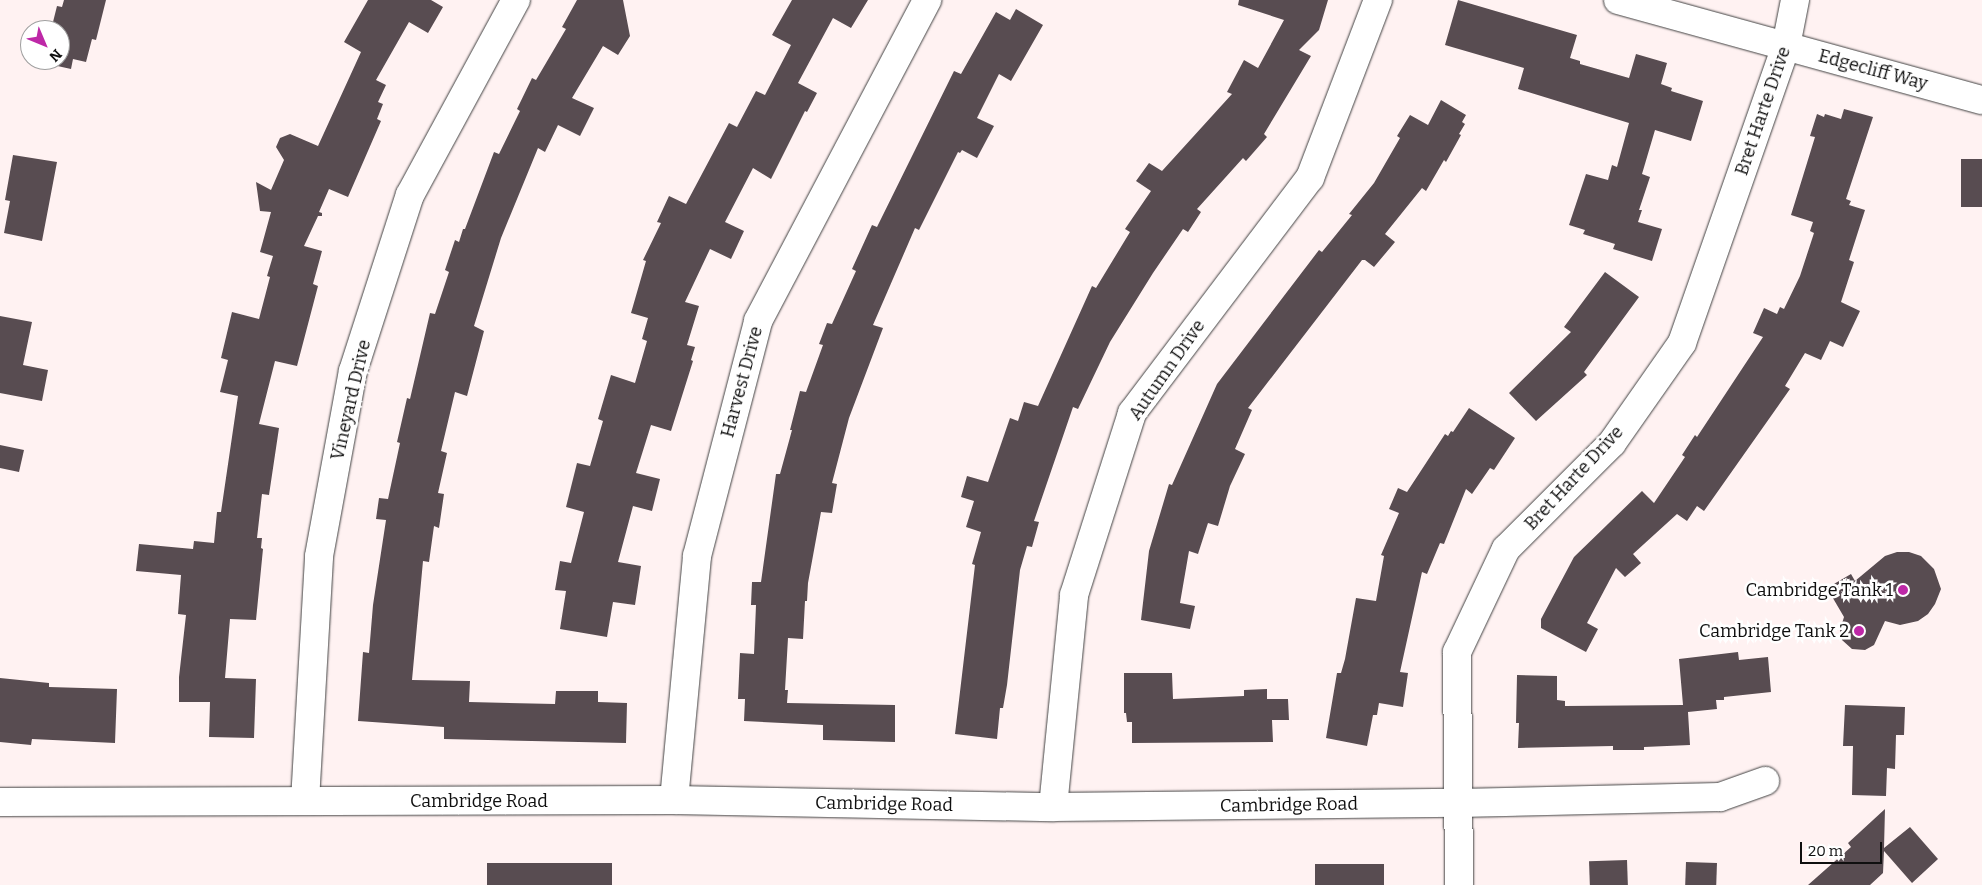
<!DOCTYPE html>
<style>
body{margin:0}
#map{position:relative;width:1982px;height:885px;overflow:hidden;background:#fff2f2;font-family:Bitter,serif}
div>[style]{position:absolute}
.building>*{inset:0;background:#584c51;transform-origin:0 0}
.roads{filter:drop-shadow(0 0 1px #424242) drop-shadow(0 0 1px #424242)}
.minor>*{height:28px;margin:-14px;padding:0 14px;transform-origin:14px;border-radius:14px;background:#fff}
.dots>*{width:14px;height:14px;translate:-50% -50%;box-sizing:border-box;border:2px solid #fff;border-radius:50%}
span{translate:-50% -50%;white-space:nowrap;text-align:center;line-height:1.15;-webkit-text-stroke:5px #fff;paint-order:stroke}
.street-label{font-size:18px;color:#0f0f0f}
.poi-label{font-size:18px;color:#0f0f0f}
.right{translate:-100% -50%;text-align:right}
.north{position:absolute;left:20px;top:20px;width:50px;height:50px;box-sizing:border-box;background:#fff;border:1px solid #9f9f9f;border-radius:50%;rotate:135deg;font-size:14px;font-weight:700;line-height:20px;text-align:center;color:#0f0f0f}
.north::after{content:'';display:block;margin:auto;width:18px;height:22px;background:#be28a7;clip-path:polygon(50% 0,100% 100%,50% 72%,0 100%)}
.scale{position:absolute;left:1800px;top:842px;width:82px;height:22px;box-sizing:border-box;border:2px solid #0f0f0f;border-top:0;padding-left:6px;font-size:15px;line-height:18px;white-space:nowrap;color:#0f0f0f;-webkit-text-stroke:4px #fff;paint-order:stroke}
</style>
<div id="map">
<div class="building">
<i style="clip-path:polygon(64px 0,106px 0,96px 40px,92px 39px,86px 62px,73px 59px,71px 69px,44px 63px,44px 60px,60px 60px,60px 30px,51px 30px,57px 6px,62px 7px)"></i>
<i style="clip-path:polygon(368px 0,431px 0,443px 7px,428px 33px,409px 22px,376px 80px,386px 85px,378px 102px,383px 104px,377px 119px,381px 121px,348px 197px,329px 189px,319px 212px,322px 213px,322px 216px,318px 216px,304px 246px,322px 251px,313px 284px,318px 286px,297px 366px,275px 361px,259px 424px,279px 428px,269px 495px,262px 494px,257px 538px,262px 538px,261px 548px,263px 549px,256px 620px,230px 619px,225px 678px,256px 679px,254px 738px,209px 737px,210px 702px,179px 702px,179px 677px,186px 615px,178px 614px,181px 575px,136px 571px,139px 544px,193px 549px,194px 541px,214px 543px,217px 512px,221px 512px,238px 396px,220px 392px,228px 360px,221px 358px,232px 312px,259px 319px,270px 277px,267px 276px,273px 256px,260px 252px,271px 212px,260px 211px,256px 182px,271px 190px,284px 160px,276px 147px,280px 138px,290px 134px,318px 146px,361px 52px,344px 42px)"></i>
<i style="clip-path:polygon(577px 0,623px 0,630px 36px,618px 55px,603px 46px,572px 98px,594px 108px,580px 136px,558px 125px,545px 152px,538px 148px,501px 238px,474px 326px,484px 331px,467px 396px,455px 392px,441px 451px,447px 453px,438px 493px,444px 494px,439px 528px,434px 526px,429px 562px,423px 561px,412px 680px,470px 681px,469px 702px,555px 704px,556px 691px,598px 691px,598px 702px,627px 703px,626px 743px,444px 739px,444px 727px,358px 721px,363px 652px,369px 653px,373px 605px,386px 520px,376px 519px,379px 498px,388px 499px,400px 443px,397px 442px,407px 398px,410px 399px,430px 313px,435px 314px,449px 272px,445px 270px,455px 240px,459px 242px,463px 229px,465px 229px,494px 152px,499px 154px,520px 111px,517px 109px,532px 78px,536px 80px,566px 29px,562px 27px)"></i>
<i style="clip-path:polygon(792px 0,868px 0,851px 28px,833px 18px,798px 83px,817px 93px,807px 112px,805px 111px,771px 179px,753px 168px,725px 222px,744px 231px,731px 259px,710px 249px,685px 302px,699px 306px,687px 345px,695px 347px,691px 360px,693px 361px,671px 431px,651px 425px,636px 473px,660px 479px,652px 511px,633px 506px,618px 562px,641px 566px,635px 605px,613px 602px,607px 637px,560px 629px,566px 591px,555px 590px,560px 561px,571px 563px,584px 512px,566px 507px,577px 463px,590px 466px,603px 421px,598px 419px,611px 375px,635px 383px,647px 341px,642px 339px,648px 318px,631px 313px,646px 261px,643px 260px,661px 223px,657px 222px,669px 196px,686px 204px,729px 123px,737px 127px,756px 91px,765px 95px,791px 45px,772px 35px)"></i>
<i style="clip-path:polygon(1239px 0,1328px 0,1319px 30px,1299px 50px,1311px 56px,1264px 134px,1267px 137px,1246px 161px,1243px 158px,1197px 209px,1201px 212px,1188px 232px,1183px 229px,1153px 273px,1110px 342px,1078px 409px,1073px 407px,1034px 521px,1039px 522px,1032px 547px,1027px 546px,1020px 570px,1007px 685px,1003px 708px,1000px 708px,997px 739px,955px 734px,975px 565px,972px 564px,981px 532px,966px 527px,974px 501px,961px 497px,967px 476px,988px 482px,1010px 418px,1018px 421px,1024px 402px,1038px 406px,1092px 286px,1096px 288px,1130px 232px,1125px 229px,1151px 191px,1136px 181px,1149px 163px,1162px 171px,1232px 94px,1227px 92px,1244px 60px,1258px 68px,1284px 20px,1238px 5px)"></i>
<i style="clip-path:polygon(1458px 0,1577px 35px,1570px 58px,1580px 61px,1580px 64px,1629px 78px,1636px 54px,1667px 63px,1661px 84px,1672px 88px,1671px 91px,1703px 101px,1691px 141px,1655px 130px,1642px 174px,1650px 177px,1639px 210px,1642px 210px,1638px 222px,1662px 229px,1652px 261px,1613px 249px,1615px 244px,1583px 234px,1585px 230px,1569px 225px,1586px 174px,1608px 180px,1612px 165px,1617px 167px,1629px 123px,1518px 89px,1524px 68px,1445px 45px)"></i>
<i style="clip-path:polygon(1016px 9px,1043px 25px,1011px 81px,999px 74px,977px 118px,994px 126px,977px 158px,962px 150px,960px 153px,958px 152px,919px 230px,915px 228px,873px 325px,883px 328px,849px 418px,832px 483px,837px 484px,832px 513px,821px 512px,808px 583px,807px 601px,805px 601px,803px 639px,788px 638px,785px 690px,788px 690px,787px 703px,895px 705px,895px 742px,823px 740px,823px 725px,744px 721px,745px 699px,738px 699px,740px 653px,754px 654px,756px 605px,751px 605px,752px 582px,761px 582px,776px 474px,780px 474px,792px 430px,790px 430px,800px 391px,806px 392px,823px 345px,819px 344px,827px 323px,832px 324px,856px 271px,852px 269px,872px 225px,877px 227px,954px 71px,961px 74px,996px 12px,1010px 20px)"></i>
<i style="clip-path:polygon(1441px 100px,1466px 115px,1462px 122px,1465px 124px,1459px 134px,1461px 135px,1446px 162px,1444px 160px,1426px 191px,1422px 188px,1385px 234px,1395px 242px,1374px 267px,1365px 260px,1362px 260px,1248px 408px,1252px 410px,1235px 449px,1245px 454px,1230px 486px,1218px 526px,1208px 523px,1198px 554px,1189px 551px,1180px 603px,1195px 606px,1190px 629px,1141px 620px,1149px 551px,1169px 484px,1172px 485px,1217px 384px,1319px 250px,1322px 252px,1352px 215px,1349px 214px,1374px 183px,1400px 138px,1397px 136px,1410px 115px,1428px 125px)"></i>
<i style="clip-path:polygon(1844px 109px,1873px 117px,1846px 199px,1851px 201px,1849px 205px,1865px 210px,1849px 260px,1854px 262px,1841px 302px,1860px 311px,1843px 347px,1830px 341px,1821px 360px,1805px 353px,1785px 386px,1790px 389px,1704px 511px,1697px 506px,1687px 521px,1677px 514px,1633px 554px,1641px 563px,1625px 577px,1616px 568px,1587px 623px,1598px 629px,1586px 652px,1541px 628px,1541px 619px,1574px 557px,1642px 491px,1654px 503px,1685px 457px,1682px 455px,1695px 435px,1697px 437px,1763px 337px,1753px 333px,1764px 308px,1777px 314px,1780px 307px,1784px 309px,1800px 276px,1814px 233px,1810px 231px,1813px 222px,1791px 215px,1815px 137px,1810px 136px,1817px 114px,1824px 117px,1825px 114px,1841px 119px)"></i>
<i style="clip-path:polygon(13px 155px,57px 162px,42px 241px,4px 233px,10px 201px,5px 200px)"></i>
<i style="left:1961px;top:159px;width:21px;height:48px"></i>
<i style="clip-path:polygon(1605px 272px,1639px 297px,1584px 372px,1587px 375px,1536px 421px,1509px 393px,1571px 332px,1564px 327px)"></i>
<i style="clip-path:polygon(0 316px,32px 322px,23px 365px,48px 370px,42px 401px,0 393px)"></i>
<i style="clip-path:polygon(1469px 408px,1515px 438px,1494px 470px,1490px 468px,1472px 494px,1466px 489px,1444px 544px,1440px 543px,1427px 574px,1422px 572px,1400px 672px,1408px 673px,1403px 707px,1379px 703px,1377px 715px,1373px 715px,1367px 746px,1326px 738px,1337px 673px,1341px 673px,1345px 659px,1356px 598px,1376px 601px,1384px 556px,1381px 555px,1399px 513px,1389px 509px,1398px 488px,1407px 492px,1445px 434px,1448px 436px,1451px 431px,1453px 432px)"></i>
<i style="clip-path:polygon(0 445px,24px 450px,19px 472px,0 468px)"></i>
<i style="clip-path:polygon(1897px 552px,1909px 552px,1921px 556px,1934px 569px,1941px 589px,1935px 604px,1928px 614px,1918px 621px,1900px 625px,1885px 621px,1874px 645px,1865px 650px,1852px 649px,1842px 640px,1840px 630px,1844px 617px,1827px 588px,1851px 574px,1855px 581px,1885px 556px)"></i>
<i style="clip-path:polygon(1738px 652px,1739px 660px,1768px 657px,1771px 692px,1724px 697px,1724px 700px,1716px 700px,1717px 709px,1688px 712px,1690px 745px,1644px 747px,1644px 750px,1613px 750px,1613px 746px,1518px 748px,1519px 723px,1516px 723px,1517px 675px,1557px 676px,1557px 700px,1565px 701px,1565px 706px,1683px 705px,1679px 659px)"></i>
<i style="clip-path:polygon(1124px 673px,1172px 673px,1173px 699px,1244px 696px,1244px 690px,1267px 689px,1267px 699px,1288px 699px,1289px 720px,1272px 720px,1273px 742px,1132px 743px,1132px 722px,1127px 722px,1126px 713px,1124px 713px)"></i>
<i style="clip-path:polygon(0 678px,49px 683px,49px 687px,117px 689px,115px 743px,32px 739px,31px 745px,0 742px)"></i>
<i style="clip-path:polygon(1845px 705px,1905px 707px,1904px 735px,1896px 735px,1895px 769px,1887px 768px,1886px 796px,1852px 795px,1853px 746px,1843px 746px)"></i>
<i style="clip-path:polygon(1885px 809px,1884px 848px,1910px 827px,1938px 859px,1912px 883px,1884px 851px,1883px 873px,1870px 885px,1808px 885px,1851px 847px,1848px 843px)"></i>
<i style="left:1627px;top:860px;width:25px;height:38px;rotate:88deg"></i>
<i style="left:1686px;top:862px;width:31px;height:23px;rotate:2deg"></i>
<i style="left:487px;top:863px;width:125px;height:22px"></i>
<i style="left:1315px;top:864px;width:69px;height:21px"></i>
</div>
<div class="roads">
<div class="minor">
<i style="left:1618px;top:0;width:377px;rotate:15.4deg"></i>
<i style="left:674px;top:800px;width:245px;rotate:-84.6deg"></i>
<i style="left:697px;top:556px;width:243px;rotate:-75.4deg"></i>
<i style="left:758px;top:321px;width:363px;rotate:-62.2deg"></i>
<i style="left:305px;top:801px;width:245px;rotate:-86.7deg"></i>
<i style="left:319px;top:556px;width:188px;rotate:-79.6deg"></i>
<i style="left:353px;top:371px;width:185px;rotate:-72.1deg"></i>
<i style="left:410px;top:195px;width:222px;rotate:-61.5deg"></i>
<i style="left:0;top:802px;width:674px;rotate:-0.17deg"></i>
<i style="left:674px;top:800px;width:379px;rotate:1.1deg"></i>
<i style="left:1053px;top:807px;width:405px;rotate:-0.6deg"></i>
<i style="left:1458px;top:803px;width:262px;rotate:-1.3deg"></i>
<i style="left:1720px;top:797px;width:48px;rotate:-19.6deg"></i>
<i style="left:1053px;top:807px;width:213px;rotate:-84.3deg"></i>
<i style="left:1074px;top:595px;width:191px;rotate:-72.3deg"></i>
<i style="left:1132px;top:413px;width:295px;rotate:-52.9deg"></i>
<i style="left:1310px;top:178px;width:191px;rotate:-69.1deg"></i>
<i style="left:1459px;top:885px;width:233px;rotate:-90.5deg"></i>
<i style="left:1457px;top:652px;width:114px;rotate:-64.6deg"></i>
<i style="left:1506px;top:549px;width:150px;rotate:-45deg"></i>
<i style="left:1612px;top:443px;width:122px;rotate:-55deg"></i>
<i style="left:1682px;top:343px;width:315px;rotate:-70.7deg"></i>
<i style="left:1786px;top:46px;width:47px;rotate:-78.9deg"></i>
</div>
</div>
<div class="dots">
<i style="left:1903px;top:590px;background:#be28a7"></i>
<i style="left:1859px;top:631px;background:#be28a7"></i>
</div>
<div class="street-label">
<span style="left:1873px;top:70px;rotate:15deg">Edgecliff Way</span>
<span style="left:1763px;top:111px;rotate:-71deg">Bret Harte Drive</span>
<span style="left:1167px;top:370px;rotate:-55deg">Autumn Drive</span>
<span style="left:742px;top:382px;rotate:-75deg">Harvest Drive</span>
<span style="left:351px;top:400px;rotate:-77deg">Vineyard Drive</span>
<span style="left:1574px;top:478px;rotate:-47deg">Bret Harte Drive</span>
<span style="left:479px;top:801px">Cambridge Road</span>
<span style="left:884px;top:804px;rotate:1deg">Cambridge Road</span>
<span style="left:1289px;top:805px;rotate:-1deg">Cambridge Road</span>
</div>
<div class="poi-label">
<span class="right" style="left:1893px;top:590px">Cambridge Tank 1</span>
<span class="right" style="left:1849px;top:631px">Cambridge Tank 2</span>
</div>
<div class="north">N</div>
<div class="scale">20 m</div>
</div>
